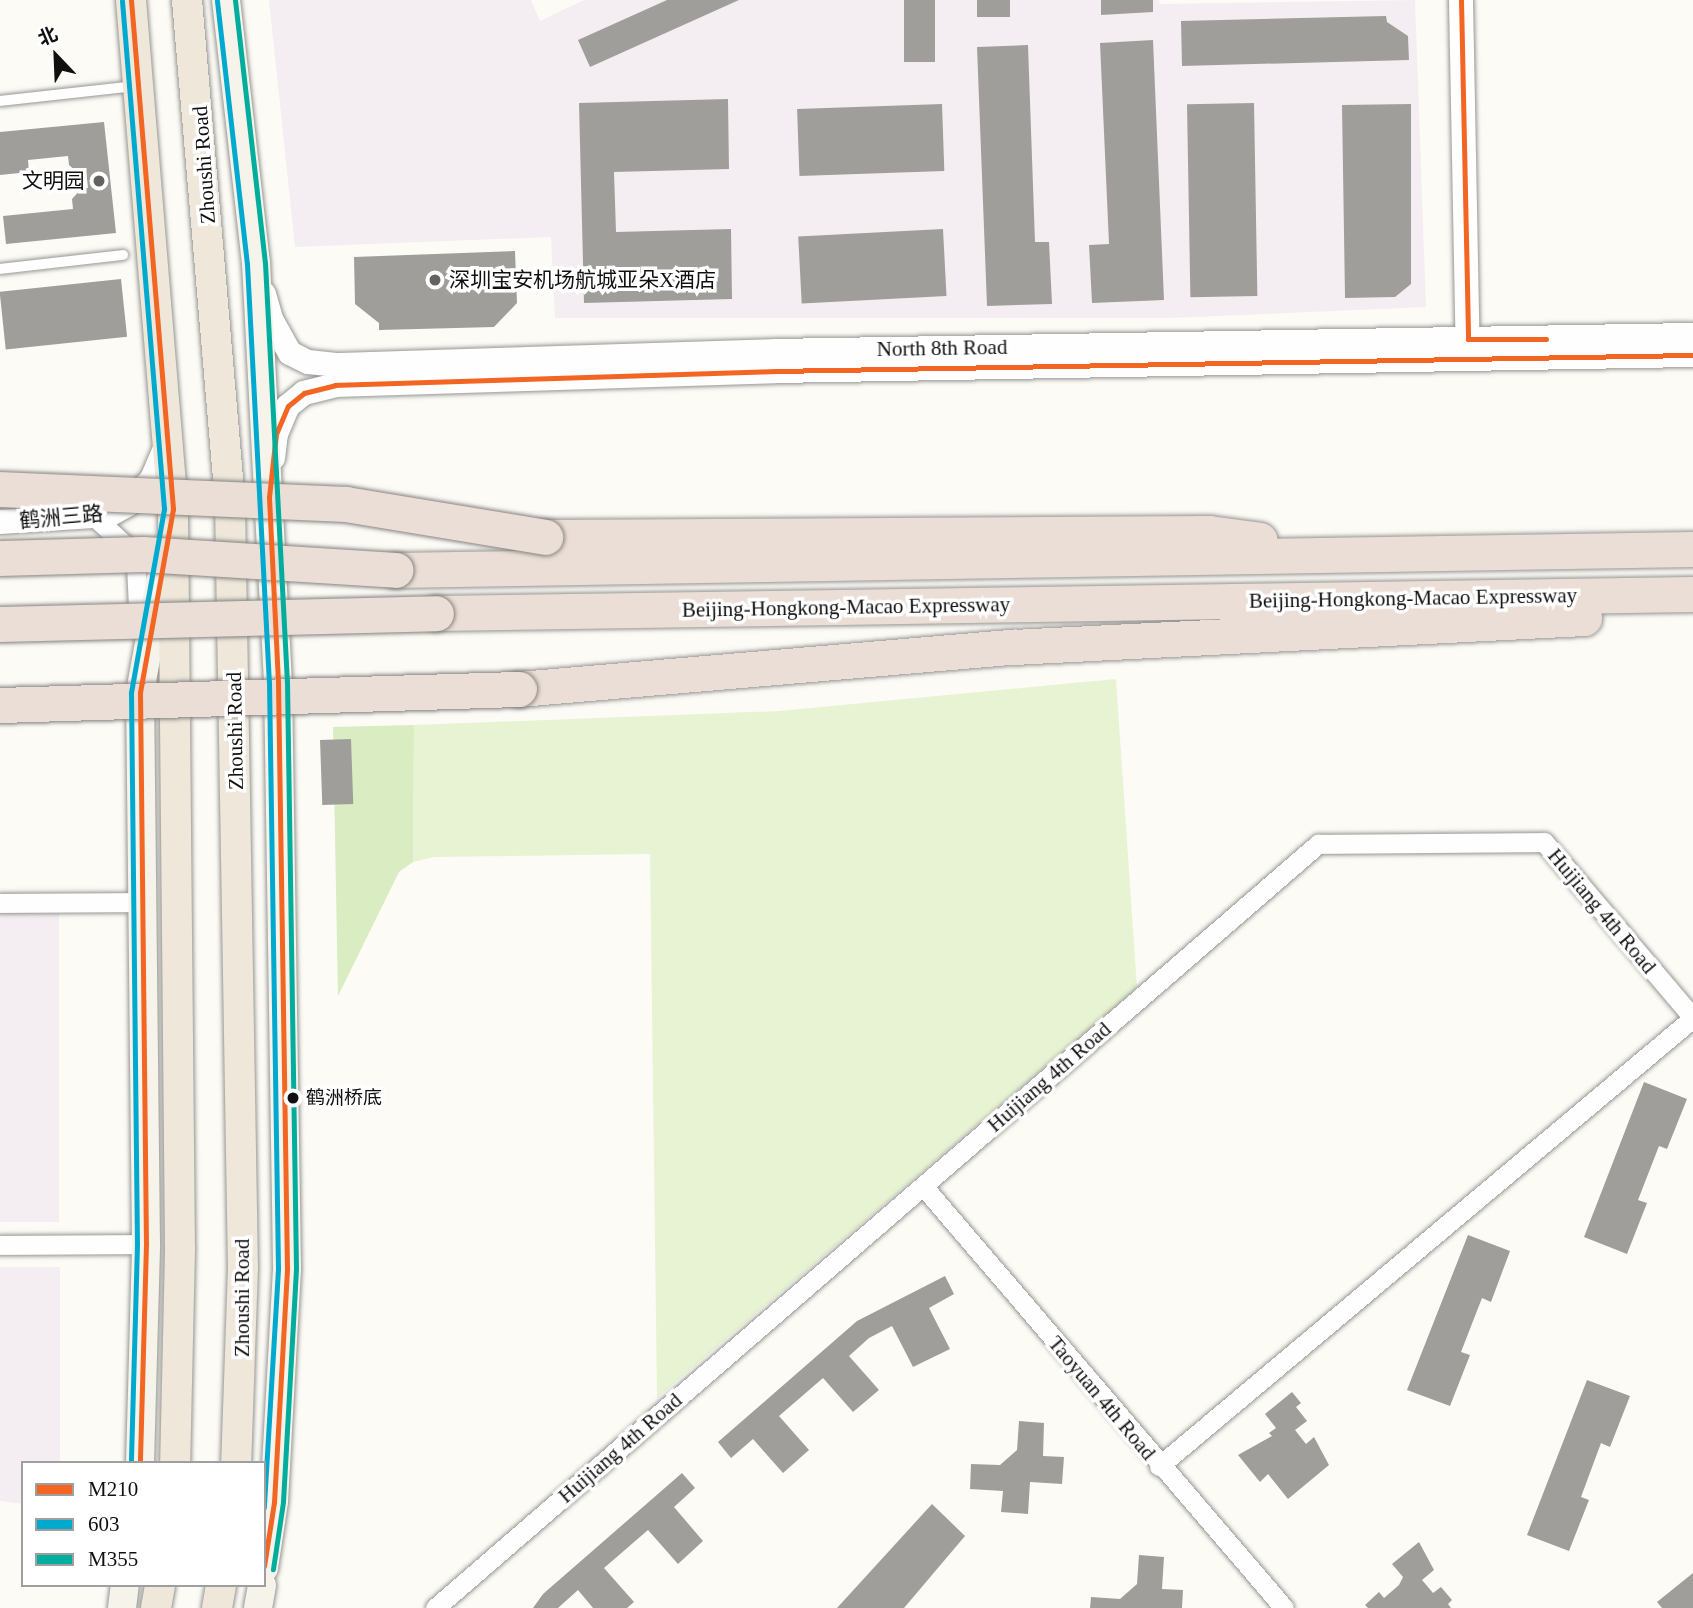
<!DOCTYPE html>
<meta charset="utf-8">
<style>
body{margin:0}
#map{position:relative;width:1693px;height:1608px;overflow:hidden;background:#fcfbf6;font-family:"Times New Roman","Noto Sans SC",serif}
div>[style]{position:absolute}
.industrial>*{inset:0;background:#f4eef2;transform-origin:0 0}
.green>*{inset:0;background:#e8f3d4}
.forest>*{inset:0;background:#d9ecc2}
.building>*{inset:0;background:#a09e9b;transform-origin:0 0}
.roads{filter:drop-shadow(0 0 2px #969694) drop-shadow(0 0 2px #969694)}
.service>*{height:10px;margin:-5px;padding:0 5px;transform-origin:5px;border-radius:5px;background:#fffefe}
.minor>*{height:19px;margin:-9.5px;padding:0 9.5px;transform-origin:9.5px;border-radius:9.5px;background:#fffefe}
.tertiary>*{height:24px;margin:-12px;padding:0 12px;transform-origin:12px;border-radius:12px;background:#fffefe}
.secondary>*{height:28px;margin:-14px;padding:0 14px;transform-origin:14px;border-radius:14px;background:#f6f3eb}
.primary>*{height:30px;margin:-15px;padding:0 15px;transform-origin:15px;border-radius:15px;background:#eee7da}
.motorway>*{height:35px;margin:-17.5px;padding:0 17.5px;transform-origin:17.5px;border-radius:17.5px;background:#ebded6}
.bridges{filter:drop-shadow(0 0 2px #848381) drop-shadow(0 0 2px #848381)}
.motorway-bridge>*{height:35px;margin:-17.5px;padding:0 17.5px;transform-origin:17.5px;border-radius:17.5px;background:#ebded6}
.bus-1>*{height:5px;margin:-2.5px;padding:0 2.5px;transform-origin:2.5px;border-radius:2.5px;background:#f26522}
.bus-2>*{height:5px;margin:-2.5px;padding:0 2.5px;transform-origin:2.5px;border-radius:2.5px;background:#00a9ce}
.bus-3>*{height:5px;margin:-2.5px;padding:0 2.5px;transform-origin:2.5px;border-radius:2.5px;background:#01ad9c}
.dots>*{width:19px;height:19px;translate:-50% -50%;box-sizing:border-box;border:4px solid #fff;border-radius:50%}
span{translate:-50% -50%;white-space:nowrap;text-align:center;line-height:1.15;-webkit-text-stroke:7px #fff;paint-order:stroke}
.bus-label{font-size:19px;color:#101010}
.left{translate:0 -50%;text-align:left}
.street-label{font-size:21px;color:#101010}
.poi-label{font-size:21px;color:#101010}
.right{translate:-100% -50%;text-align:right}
.legend{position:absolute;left:21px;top:1461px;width:245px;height:126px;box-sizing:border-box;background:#fff;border:2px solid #9f9f9f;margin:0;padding:9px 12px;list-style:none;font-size:21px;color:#101010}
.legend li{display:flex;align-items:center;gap:14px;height:35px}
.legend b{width:35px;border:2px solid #9f9f9f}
.north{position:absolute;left:21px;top:21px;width:70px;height:70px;-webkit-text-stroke:5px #fff;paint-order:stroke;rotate:337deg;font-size:19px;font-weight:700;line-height:28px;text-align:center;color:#101010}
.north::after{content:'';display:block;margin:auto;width:24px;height:32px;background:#101010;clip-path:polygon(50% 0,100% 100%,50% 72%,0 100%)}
</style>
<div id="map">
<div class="industrial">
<i style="clip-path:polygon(269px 0,531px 0,540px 21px,584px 0,1159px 0,1160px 4px,1415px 0,1426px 307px,1171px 318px,555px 318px,551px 237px,295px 247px)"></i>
<i style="left:0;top:913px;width:59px;height:309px"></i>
<i style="clip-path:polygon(0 1267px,60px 1267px,60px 1463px,23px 1463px,23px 1504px,0 1501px)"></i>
</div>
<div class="green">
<i style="clip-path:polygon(1116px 679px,1137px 988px,657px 1398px,650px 854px,434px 857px,413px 862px,414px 725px,779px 711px)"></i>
</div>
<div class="forest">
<i style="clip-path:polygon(414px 725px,413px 862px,399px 872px,338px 996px,333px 727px)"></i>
</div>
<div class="building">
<i style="clip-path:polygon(667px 0,739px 0,590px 67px,578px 40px)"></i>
<i style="left:904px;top:0;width:31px;height:62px"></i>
<i style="left:977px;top:0;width:33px;height:17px"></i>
<i style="clip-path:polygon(1101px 0,1153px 0,1153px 12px,1101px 15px)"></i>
<i style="clip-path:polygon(1386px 16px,1387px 22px,1408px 36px,1409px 60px,1182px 66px,1181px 21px)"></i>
<i style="clip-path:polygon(1153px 40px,1164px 300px,1092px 303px,1089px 245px,1109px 244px,1100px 43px)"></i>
<i style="clip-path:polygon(1028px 45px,1035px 242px,1049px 242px,1052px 304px,987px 306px,977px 47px)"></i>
<i style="clip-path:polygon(728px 99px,729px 169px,614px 172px,616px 232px,731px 229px,732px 299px,584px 303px,579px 103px)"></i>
<i style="left:1254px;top:103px;width:193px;height:67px;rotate:89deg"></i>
<i style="left:942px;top:104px;width:67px;height:145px;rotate:88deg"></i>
<i style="clip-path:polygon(1411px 104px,1411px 284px,1395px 297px,1345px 298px,1342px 105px)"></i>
<i style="clip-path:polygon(104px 122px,116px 233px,6px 244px,3px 216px,73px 209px,72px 199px,81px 189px,88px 188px,86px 171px,77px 172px,69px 165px,68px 156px,28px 160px,29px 172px,0 175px,0 132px)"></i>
<i style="left:943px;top:229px;width:67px;height:145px;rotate:87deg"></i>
<i style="clip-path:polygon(515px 251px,517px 303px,494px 327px,379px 330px,379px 323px,355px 304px,354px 257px)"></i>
<i style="left:121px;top:279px;width:58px;height:122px;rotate:84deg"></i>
<i style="left:351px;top:739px;width:65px;height:31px;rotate:88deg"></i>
<i style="clip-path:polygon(1644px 1082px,1687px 1099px,1667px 1149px,1659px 1146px,1638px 1200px,1647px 1203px,1627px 1254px,1584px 1237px)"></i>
<i style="clip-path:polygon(1468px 1235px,1510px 1251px,1491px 1302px,1482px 1298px,1461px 1352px,1470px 1355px,1450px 1406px,1407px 1390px)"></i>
<i style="clip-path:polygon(945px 1276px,954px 1294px,929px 1308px,950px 1349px,913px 1367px,892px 1326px,869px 1338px,849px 1356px,879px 1390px,853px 1412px,823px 1378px,779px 1416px,809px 1450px,783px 1473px,753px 1439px,731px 1458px,718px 1442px,857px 1321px)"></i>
<i style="clip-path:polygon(1587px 1380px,1630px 1396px,1610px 1447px,1601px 1443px,1581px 1497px,1589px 1500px,1569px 1551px,1527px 1535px)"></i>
<i style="clip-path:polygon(1292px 1392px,1301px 1403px,1296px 1407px,1307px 1421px,1295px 1430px,1306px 1444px,1314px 1437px,1329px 1465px,1288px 1499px,1268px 1474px,1260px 1482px,1238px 1455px,1272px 1436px,1269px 1433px,1276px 1428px,1265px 1414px)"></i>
<i style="clip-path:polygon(1019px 1421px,1044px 1423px,1043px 1456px,1064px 1457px,1062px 1484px,1030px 1482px,1028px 1514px,1001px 1512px,1003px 1491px,970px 1489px,971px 1464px,1000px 1465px,1017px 1450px)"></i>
<i style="clip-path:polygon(682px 1473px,695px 1488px,674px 1507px,703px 1541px,678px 1564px,648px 1530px,604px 1568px,634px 1602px,627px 1608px,593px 1608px,578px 1590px,558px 1608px,533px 1608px,543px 1594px)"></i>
<i style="clip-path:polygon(932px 1504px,965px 1536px,904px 1608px,837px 1608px)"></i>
<i style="clip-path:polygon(1419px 1542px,1434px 1570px,1422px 1580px,1433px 1593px,1441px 1587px,1452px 1600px,1448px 1604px,1451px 1608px,1368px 1608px,1365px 1605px,1379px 1592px,1384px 1598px,1399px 1585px,1403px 1577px,1392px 1564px)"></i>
<i style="clip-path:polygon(1139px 1555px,1164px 1557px,1162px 1589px,1183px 1590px,1182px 1608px,1090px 1608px,1091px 1597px,1120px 1599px,1137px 1584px)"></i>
<i style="clip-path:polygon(1693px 1573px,1693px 1608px,1662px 1608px,1657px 1602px)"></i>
</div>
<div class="roads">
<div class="service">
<i style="left:0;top:101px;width:136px;rotate:-6.3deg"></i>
<i style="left:0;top:269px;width:124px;rotate:-6.5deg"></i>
</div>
<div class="minor">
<i style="left:97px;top:519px;width:37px;rotate:43deg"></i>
<i style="left:124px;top:544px;width:24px;rotate:60deg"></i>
<i style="left:136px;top:565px;width:63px;rotate:87.3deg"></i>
<i style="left:0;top:903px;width:143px;rotate:-0.4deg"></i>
<i style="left:923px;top:1186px;width:555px;rotate:49.45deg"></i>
<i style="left:0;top:1245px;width:146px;rotate:-0.4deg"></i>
<i style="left:1159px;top:1466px;width:697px;rotate:-40deg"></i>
<i style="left:435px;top:1608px;width:1168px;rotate:-40.87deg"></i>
<i style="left:1318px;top:844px;width:226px;rotate:-0.5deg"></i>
<i style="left:1544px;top:842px;width:231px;rotate:49.7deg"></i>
</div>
<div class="tertiary">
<i style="left:1461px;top:0;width:355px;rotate:88.9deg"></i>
<i style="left:264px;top:294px;width:26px;rotate:74deg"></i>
<i style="left:271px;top:319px;width:39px;rotate:61deg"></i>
<i style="left:290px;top:353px;width:20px;rotate:27deg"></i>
<i style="left:308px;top:362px;width:28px;rotate:6deg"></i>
<i style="left:336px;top:365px;width:439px;rotate:-1.8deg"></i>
<i style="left:775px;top:351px;width:918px;rotate:-1deg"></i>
<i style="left:273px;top:458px;width:24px;rotate:-83deg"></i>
<i style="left:276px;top:434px;width:30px;rotate:-67deg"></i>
<i style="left:288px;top:406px;width:21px;rotate:-39deg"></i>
<i style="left:304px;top:393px;width:32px;rotate:-14deg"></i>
<i style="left:335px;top:385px;width:440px;rotate:-1.8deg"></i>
<i style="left:775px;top:371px;width:918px;rotate:-1deg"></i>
<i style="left:0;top:522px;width:109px;rotate:-3.7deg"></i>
<i style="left:109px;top:515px;width:21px;rotate:-29deg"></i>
<i style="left:127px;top:505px;width:36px;rotate:-46deg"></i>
<i style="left:152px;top:479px;width:39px;rotate:-67deg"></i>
</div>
<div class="secondary">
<i style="left:226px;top:0;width:265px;rotate:83.5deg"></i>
<i style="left:256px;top:263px;width:420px;rotate:87deg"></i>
<i style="left:278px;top:682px;width:587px;rotate:89.12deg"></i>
<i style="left:287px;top:1269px;width:233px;rotate:93.2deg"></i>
<i style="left:274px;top:1502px;width:67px;rotate:98.6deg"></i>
<i style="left:140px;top:1463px;width:219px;rotate:-88.4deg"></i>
<i style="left:146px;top:1244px;width:552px;rotate:-90.62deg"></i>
<i style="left:140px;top:692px;width:144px;rotate:-79.6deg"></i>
<i style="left:122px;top:1608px;width:23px;rotate:-83deg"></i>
<i style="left:258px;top:1608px;width:23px;rotate:-80deg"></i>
</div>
<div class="primary">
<i style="left:131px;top:0;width:511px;rotate:85.28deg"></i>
<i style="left:173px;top:509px;width:741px;rotate:89.46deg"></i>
<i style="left:180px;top:1250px;width:213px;rotate:91.3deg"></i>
<i style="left:187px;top:0;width:504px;rotate:85.1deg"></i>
<i style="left:230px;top:502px;width:765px;rotate:89.03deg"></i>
<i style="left:243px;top:1267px;width:196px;rotate:92deg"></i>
<i style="left:156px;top:1608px;width:23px;rotate:-80deg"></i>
<i style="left:217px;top:1608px;width:23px;rotate:-80deg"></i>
</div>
<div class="motorway">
<i style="left:545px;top:537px;width:664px;rotate:-0.35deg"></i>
<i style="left:1209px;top:533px;width:51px;rotate:7.8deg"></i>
<i style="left:395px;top:570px;width:1298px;rotate:-0.93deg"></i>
<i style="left:436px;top:613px;width:1257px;rotate:-0.87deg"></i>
<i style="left:519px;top:689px;width:496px;rotate:-4.9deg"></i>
<i style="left:1013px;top:647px;width:572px;rotate:-2.91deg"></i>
</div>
</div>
<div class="bridges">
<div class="motorway-bridge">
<i style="left:0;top:489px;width:346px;rotate:2.5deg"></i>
<i style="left:346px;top:504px;width:202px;rotate:9.4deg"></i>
<i style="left:0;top:558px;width:143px;rotate:-1.6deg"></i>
<i style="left:143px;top:554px;width:253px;rotate:3.6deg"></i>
<i style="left:0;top:624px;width:436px;rotate:-1.4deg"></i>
<i style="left:0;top:705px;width:519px;rotate:-1.77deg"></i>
</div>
</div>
<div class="bus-1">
<i style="left:131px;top:0;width:511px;rotate:85.28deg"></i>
<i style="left:173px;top:509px;width:186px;rotate:100.2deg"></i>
<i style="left:140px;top:692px;width:552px;rotate:89.38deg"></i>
<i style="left:146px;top:1244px;width:219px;rotate:91.6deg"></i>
<i style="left:1461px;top:0;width:339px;rotate:88.8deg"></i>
<i style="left:1468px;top:339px;width:78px"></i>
<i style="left:264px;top:1566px;width:65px;rotate:-81.1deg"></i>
<i style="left:274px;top:1502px;width:233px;rotate:-86.8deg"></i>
<i style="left:287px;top:1269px;width:587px;rotate:-90.88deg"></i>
<i style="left:278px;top:682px;width:185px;rotate:-92.8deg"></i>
<i style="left:269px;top:497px;width:63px;rotate:-83.7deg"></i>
<i style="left:276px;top:434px;width:30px;rotate:-67deg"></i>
<i style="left:288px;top:406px;width:21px;rotate:-39deg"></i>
<i style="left:304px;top:393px;width:32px;rotate:-14deg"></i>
<i style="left:335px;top:385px;width:440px;rotate:-1.8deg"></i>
<i style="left:775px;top:371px;width:918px;rotate:-1deg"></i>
</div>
<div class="bus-2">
<i style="left:122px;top:1px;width:510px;rotate:85.27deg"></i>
<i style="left:164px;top:509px;width:186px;rotate:100.2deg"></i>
<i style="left:131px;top:692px;width:552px;rotate:89.38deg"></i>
<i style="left:137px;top:1244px;width:219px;rotate:91.6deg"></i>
<i style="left:217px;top:1px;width:265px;rotate:83.5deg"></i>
<i style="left:247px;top:264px;width:419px;rotate:87deg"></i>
<i style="left:269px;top:682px;width:587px;rotate:89.12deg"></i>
<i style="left:278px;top:1269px;width:239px;rotate:93.4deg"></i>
</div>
<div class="bus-3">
<i style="left:235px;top:0;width:265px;rotate:83.5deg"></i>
<i style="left:265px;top:263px;width:420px;rotate:87deg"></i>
<i style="left:287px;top:682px;width:587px;rotate:89.12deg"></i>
<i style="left:296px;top:1269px;width:233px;rotate:93.2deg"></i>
<i style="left:283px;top:1502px;width:68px;rotate:98.5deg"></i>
</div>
<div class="dots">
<i style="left:99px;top:181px;background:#636260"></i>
<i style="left:435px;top:280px;background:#636260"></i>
<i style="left:293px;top:1098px;background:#101010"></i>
</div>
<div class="bus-label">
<span class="left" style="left:306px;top:1098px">鹤洲桥底</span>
</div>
<div class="street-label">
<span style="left:204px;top:165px;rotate:-94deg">Zhoushi Road</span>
<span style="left:942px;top:348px;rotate:-1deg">North 8th Road</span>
<span style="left:61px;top:517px;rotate:-5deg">鹤洲三路</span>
<span style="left:1413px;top:598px;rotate:-1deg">Beijing-Hongkong-Macao Expressway</span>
<span style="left:846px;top:607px;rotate:-1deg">Beijing-Hongkong-Macao Expressway</span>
<span style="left:235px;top:731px;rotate:-91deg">Zhoushi Road</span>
<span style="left:1602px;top:911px;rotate:50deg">Huijiang 4th Road</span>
<span style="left:1049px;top:1077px;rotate:-41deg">Huijiang 4th Road</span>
<span style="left:242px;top:1298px;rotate:-90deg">Zhoushi Road</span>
<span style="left:1102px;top:1398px;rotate:50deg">Taoyuan 4th Road</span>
<span style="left:620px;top:1448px;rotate:-41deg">Huijiang 4th Road</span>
</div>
<div class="poi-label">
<span class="right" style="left:85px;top:181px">文明园</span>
<span class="left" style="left:449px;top:280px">深圳宝安机场航城亚朵X酒店</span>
</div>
<ul class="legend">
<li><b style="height:9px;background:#f26522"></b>M210</li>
<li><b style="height:9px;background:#00a9ce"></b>603</li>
<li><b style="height:9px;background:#01ad9c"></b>M355</li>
</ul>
<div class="north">北</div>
</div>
